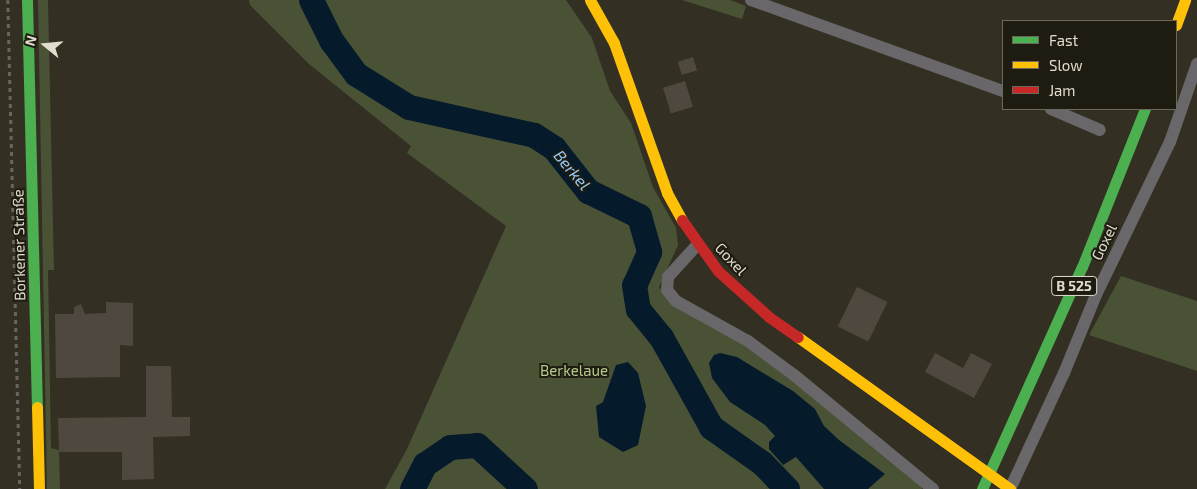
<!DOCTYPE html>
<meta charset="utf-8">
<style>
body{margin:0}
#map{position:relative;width:1197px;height:489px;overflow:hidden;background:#332f22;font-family:"Exo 2",sans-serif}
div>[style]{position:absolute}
.green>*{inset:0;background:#4a5236}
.water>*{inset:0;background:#051b2c}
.river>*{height:25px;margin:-12.5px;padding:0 12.5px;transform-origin:12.5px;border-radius:12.5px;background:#051b2c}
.building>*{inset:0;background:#4f483e;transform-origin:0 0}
.path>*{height:2.5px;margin-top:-1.25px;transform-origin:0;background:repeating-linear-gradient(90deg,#666562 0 4px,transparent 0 8px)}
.street>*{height:12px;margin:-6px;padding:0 6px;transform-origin:6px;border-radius:6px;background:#696769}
.fast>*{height:11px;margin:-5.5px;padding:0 5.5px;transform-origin:5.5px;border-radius:5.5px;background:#4caf50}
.slow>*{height:11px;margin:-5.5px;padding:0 5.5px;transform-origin:5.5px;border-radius:5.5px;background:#ffc107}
.jam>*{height:11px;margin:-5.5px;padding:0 5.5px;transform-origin:5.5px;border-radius:5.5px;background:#c62828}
span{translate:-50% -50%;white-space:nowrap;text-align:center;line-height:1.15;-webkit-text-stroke:4px #1e1b11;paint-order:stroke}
.shield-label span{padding:1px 4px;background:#1e1b11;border:1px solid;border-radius:4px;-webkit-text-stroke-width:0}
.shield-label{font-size:14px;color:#e0dcce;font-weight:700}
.street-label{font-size:15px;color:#e0dcce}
.park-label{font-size:15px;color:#b6ca8d}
.water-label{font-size:16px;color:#94cdf7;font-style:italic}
.legend{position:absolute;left:1002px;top:20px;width:175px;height:90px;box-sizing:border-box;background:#1e1b11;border:1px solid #6c685d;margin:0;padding:6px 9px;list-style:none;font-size:15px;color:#e0dcce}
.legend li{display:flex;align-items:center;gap:10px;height:25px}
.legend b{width:25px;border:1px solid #6c685d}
.north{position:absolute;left:20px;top:20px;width:50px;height:50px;-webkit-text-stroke:4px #1e1b11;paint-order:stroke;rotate:287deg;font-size:14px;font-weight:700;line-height:20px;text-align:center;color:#e0dcce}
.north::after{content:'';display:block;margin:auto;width:18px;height:22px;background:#e0dcce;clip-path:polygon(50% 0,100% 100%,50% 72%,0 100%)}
</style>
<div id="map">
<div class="green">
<i style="clip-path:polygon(38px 0,48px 0,54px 270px,48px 270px,51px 448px,59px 450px,60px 489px,47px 489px)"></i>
<i style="clip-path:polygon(249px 0,566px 0,592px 38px,610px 91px,631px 123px,653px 187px,676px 228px,678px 245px,659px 287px,669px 302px,753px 350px,857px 427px,917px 480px,922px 489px,385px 489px,407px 449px,506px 226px,407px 153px,411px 146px,309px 64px,250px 5px)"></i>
<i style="clip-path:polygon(682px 0,730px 0,746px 6px,742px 19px)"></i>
<i style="clip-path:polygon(1121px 276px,1197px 301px,1197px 371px,1089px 335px)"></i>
</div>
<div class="water">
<i style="clip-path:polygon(720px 353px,737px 357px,793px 391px,815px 409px,824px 426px,839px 440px,885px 474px,868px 489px,824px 489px,796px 457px,783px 465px,769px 449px,769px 442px,775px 436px,765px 425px,730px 402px,712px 378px,709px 363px,714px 355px)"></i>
<i style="clip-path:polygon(628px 362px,638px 373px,646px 406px,638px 445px,623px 452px,599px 437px,596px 406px,603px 402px,616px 365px)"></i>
</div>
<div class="river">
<i style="left:311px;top:0;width:45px;rotate:63.4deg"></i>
<i style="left:331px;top:40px;width:42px;rotate:53.7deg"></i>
<i style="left:356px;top:74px;width:62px;rotate:31.9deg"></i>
<i style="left:409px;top:107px;width:128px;rotate:12.6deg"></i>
<i style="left:534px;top:135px;width:24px;rotate:33deg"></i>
<i style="left:554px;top:148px;width:55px;rotate:51.7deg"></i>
<i style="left:588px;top:191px;width:57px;rotate:26.1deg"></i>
<i style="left:639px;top:216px;width:37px;rotate:74deg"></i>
<i style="left:649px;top:252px;width:36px;rotate:114deg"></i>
<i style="left:634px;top:285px;width:24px;rotate:81deg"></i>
<i style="left:638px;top:309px;width:36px;rotate:51deg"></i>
<i style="left:661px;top:337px;width:103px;rotate:60.9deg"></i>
<i style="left:711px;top:427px;width:62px;rotate:35.2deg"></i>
<i style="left:762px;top:463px;width:36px;rotate:46deg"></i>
<i style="left:412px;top:489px;width:28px;rotate:-63deg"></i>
<i style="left:425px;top:464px;width:30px;rotate:-34deg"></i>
<i style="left:450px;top:447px;width:27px;rotate:-4deg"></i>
<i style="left:477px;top:445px;width:65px;rotate:42.5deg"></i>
</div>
<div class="building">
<i style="left:693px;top:57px;width:14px;height:16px;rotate:73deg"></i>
<i style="left:685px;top:81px;width:27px;height:23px;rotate:73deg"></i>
<i style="left:857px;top:287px;width:34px;height:44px;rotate:26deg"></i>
<i style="clip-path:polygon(106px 302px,133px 303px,133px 346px,120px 345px,120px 377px,56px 378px,55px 314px,74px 314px,74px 307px,81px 304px,85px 314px,106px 313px)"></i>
<i style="clip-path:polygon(935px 353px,963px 368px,971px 353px,992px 364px,974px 398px,925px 372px)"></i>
<i style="clip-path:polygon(146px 366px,171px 366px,172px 417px,190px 417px,190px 436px,153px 437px,154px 479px,122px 480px,122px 452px,59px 452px,58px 418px,146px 417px)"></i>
</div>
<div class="path">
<i style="left:8px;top:0;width:489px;rotate:88.6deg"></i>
</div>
<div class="street">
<i style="left:751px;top:0;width:268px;rotate:19.9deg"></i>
<i style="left:1051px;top:109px;width:53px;rotate:23.2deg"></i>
<i style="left:697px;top:245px;width:43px;rotate:132.2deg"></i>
<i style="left:668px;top:277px;width:13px;rotate:94deg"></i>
<i style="left:667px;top:290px;width:14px;rotate:51deg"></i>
<i style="left:676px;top:301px;width:82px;rotate:29.1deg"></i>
<i style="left:748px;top:341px;width:57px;rotate:36.5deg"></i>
<i style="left:794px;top:375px;width:180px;rotate:39.4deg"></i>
<i style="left:1011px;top:487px;width:126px;rotate:-65.1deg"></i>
<i style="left:1064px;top:373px;width:84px;rotate:-67.7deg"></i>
<i style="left:1096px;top:295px;width:170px;rotate:-64.2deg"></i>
<i style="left:1170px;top:142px;width:83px;rotate:-70.9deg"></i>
</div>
<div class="fast">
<i style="left:27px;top:0;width:407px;rotate:88.6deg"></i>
<i style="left:982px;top:489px;width:243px;rotate:-65.8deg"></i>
<i style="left:1082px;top:267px;width:170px;rotate:-68.3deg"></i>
</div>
<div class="slow">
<i style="left:590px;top:0;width:49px;rotate:60.8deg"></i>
<i style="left:614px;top:43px;width:159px;rotate:70.5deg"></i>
<i style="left:667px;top:193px;width:31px;rotate:61deg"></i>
<i style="left:1176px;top:25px;width:27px;rotate:-70deg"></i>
<i style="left:798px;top:337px;width:261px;rotate:35.6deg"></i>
<i style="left:37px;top:407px;width:82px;rotate:88.6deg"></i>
</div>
<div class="jam">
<i style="left:682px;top:220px;width:62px;rotate:54.8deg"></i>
<i style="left:718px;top:271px;width:69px;rotate:42deg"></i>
<i style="left:769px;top:317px;width:35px;rotate:35deg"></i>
</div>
<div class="shield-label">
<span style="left:1074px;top:286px">B 525</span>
</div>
<div class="street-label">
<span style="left:1104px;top:242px;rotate:-64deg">Goxel</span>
<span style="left:19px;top:245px;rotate:-91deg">Borkener Straße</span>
<span style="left:731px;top:259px;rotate:47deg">Goxel</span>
</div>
<div class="park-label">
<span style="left:574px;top:371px">Berkelaue</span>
</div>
<div class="water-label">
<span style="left:572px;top:170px;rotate:50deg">Berkel</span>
</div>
<ul class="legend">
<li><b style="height:6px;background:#4caf50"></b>Fast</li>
<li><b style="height:6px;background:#ffc107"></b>Slow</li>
<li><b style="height:6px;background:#c62828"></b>Jam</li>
</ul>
<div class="north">N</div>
</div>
